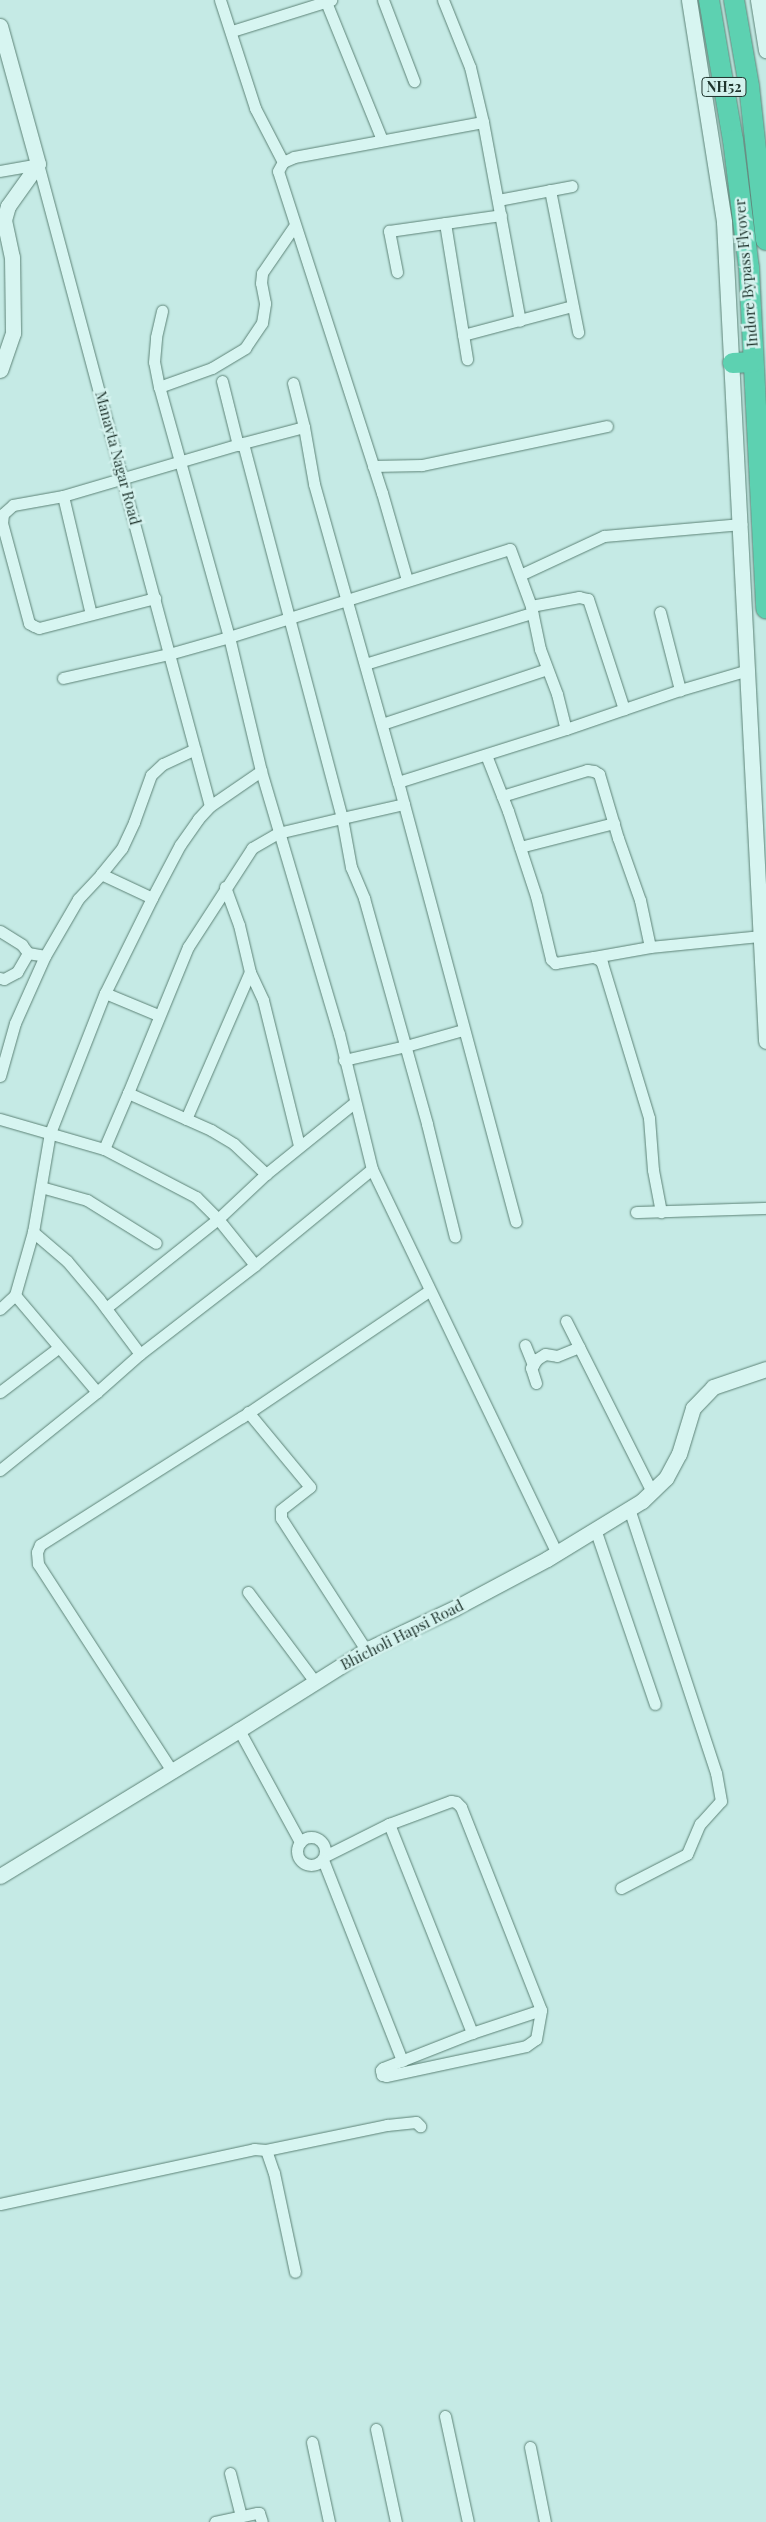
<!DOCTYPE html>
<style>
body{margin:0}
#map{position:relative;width:766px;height:2522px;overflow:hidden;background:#c5eae5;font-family:"Playfair Display",serif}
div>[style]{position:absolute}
.roads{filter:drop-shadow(0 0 1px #5d8377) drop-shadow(0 0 1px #5d8377)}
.street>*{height:11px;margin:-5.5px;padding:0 5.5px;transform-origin:5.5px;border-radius:5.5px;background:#d7f5f1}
.street>.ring{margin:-5.5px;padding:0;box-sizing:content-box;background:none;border:11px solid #d7f5f1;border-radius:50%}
.secondary>*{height:15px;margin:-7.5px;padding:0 7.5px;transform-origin:7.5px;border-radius:7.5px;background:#d7f5f1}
.highway>*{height:20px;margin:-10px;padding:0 10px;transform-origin:10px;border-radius:10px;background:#5dd1b1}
span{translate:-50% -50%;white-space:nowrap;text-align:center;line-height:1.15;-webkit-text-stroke:5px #d4f2ee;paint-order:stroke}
.shield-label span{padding:1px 4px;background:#d4f2ee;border:1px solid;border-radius:4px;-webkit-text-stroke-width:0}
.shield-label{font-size:14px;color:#1f342d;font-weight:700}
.street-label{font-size:15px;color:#1f342d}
</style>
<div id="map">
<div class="roads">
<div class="street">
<i style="left:220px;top:0;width:114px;rotate:72deg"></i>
<i style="left:255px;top:108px;width:61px;rotate:62.6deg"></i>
<i style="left:383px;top:0;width:87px;rotate:69.1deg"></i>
<i style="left:443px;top:0;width:72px;rotate:68.1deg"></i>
<i style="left:470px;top:67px;width:57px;rotate:76.7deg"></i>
<i style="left:483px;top:122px;width:202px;rotate:79.5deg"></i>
<i style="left:326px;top:2px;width:149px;rotate:67.9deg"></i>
<i style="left:232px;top:31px;width:104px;rotate:-17.4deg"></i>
<i style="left:0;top:171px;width:39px;rotate:-10deg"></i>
<i style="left:38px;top:164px;width:507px;rotate:75.03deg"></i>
<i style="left:169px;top:654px;width:62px;rotate:-15.8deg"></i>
<i style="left:229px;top:637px;width:260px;rotate:-105.6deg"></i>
<i style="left:159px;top:387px;width:25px;rotate:-101deg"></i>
<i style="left:154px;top:362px;width:25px;rotate:-85deg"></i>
<i style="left:156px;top:337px;width:27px;rotate:-77deg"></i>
<i style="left:550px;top:190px;width:145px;rotate:78.8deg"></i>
<i style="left:498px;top:200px;width:75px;rotate:-10.7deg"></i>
<i style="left:445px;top:223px;width:138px;rotate:80.8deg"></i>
<i style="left:397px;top:272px;width:42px;rotate:-101deg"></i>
<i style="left:389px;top:231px;width:113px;rotate:-8.1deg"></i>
<i style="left:463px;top:335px;width:113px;rotate:-14.9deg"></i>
<i style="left:222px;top:381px;width:66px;rotate:76deg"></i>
<i style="left:293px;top:383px;width:45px;rotate:76deg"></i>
<i style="left:159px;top:387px;width:56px;rotate:-19.7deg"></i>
<i style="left:212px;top:368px;width:39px;rotate:-31deg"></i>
<i style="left:245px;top:348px;width:30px;rotate:-56deg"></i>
<i style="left:262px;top:323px;width:20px;rotate:-81deg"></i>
<i style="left:265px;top:303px;width:20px;rotate:-101deg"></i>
<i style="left:261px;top:283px;width:10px;rotate:-84deg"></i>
<i style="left:262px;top:273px;width:58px;rotate:-55.5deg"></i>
<i style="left:243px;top:443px;width:63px;rotate:-14.7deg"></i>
<i style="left:304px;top:427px;width:58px;rotate:80deg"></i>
<i style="left:314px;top:484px;width:310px;rotate:74.3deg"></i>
<i style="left:398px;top:782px;width:455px;rotate:75deg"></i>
<i style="left:373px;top:466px;width:49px;rotate:-1.2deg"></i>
<i style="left:422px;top:465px;width:189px;rotate:-11.9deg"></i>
<i style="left:63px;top:496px;width:121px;rotate:76.7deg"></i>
<i style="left:520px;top:575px;width:93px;rotate:-24.9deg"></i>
<i style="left:604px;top:536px;width:138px;rotate:-5deg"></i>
<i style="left:407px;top:580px;width:91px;rotate:-106deg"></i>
<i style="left:382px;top:493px;width:338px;rotate:-107.9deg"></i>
<i style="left:278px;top:171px;width:10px;rotate:-61deg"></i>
<i style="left:283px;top:162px;width:12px;rotate:-24deg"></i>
<i style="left:294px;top:157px;width:192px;rotate:-10.5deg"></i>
<i style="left:531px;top:606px;width:49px;rotate:-10.6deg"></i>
<i style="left:579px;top:597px;width:9px;rotate:13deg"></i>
<i style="left:588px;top:599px;width:116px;rotate:71.9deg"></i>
<i style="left:660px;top:612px;width:81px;rotate:75.6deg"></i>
<i style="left:365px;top:664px;width:175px;rotate:-17deg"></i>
<i style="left:63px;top:678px;width:109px;rotate:-12.8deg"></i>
<i style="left:169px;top:654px;width:157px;rotate:74.9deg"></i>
<i style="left:382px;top:724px;width:174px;rotate:-18.4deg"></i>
<i style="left:486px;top:755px;width:60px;rotate:68.6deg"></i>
<i style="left:508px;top:811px;width:89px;rotate:71.8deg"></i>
<i style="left:536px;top:896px;width:65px;rotate:76.6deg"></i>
<i style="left:551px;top:959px;width:6px;rotate:45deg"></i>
<i style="left:555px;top:963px;width:39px;rotate:-9deg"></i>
<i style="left:594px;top:957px;width:7px;rotate:27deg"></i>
<i style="left:600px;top:960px;width:4px;rotate:56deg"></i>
<i style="left:602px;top:963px;width:162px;rotate:73.1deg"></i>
<i style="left:649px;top:1118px;width:52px;rotate:85.6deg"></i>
<i style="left:653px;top:1170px;width:43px;rotate:79.2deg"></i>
<i style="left:261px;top:771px;width:138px;rotate:-103.4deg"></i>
<i style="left:229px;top:637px;width:294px;rotate:-17.4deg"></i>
<i style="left:510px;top:549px;width:61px;rotate:69.8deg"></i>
<i style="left:531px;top:606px;width:44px;rotate:78.2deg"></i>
<i style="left:540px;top:649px;width:48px;rotate:69.3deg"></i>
<i style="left:557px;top:694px;width:36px;rotate:76deg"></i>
<i style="left:398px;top:782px;width:176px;rotate:-17.5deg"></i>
<i style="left:566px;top:729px;width:120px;rotate:-18.9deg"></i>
<i style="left:680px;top:690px;width:71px;rotate:-16.4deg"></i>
<i style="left:502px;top:796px;width:89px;rotate:-17deg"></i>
<i style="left:587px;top:770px;width:7px;rotate:8deg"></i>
<i style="left:594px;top:771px;width:6px;rotate:31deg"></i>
<i style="left:599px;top:774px;width:67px;rotate:73.5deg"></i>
<i style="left:618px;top:838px;width:66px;rotate:70.5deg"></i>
<i style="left:640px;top:900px;width:48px;rotate:78deg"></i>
<i style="left:404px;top:804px;width:64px;rotate:167.3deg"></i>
<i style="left:342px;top:818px;width:50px;rotate:79.6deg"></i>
<i style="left:351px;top:867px;width:34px;rotate:67deg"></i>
<i style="left:364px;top:898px;width:235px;rotate:74.4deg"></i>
<i style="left:427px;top:1124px;width:116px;rotate:76.1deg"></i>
<i style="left:520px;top:847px;width:97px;rotate:-14.3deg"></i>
<i style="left:101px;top:874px;width:33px;rotate:-51deg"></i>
<i style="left:122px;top:848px;width:29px;rotate:-65deg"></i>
<i style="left:134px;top:822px;width:50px;rotate:-70.1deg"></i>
<i style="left:151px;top:775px;width:16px;rotate:-43deg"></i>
<i style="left:163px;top:764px;width:35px;rotate:-25deg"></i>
<i style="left:225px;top:887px;width:40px;rotate:69.8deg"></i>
<i style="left:239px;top:925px;width:48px;rotate:76.8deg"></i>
<i style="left:250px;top:972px;width:31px;rotate:65deg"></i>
<i style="left:263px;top:1000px;width:149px;rotate:76.1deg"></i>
<i style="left:152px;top:898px;width:106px;rotate:116.3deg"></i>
<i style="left:105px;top:993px;width:57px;rotate:22.5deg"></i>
<i style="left:0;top:931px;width:26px;rotate:32deg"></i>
<i style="left:22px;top:945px;width:10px;rotate:53deg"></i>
<i style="left:594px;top:957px;width:57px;rotate:-10.1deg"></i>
<i style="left:650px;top:947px;width:112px;rotate:-5.7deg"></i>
<i style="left:0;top:978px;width:4px;rotate:14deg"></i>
<i style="left:4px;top:979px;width:15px;rotate:-28deg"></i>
<i style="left:17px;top:972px;width:22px;rotate:-60deg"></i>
<i style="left:28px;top:953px;width:17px;rotate:10deg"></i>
<i style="left:344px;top:1060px;width:64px;rotate:-12.7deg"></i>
<i style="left:406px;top:1046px;width:59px;rotate:-15.7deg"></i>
<i style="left:0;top:1076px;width:55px;rotate:-74.2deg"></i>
<i style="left:15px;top:1023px;width:73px;rotate:-65.9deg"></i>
<i style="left:45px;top:956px;width:66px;rotate:-59.9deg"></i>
<i style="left:78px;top:899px;width:34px;rotate:-47deg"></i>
<i style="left:101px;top:874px;width:56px;rotate:25.2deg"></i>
<i style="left:152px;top:898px;width:60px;rotate:-62.2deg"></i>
<i style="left:180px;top:845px;width:32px;rotate:-55deg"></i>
<i style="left:198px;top:819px;width:18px;rotate:-47deg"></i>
<i style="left:210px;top:806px;width:62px;rotate:-34.5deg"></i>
<i style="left:261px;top:771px;width:274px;rotate:73.5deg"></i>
<i style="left:339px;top:1034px;width:139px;rotate:76.3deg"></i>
<i style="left:372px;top:1169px;width:426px;rotate:64.3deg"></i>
<i style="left:128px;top:1093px;width:158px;rotate:-67.7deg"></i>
<i style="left:188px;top:947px;width:118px;rotate:-57.1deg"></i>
<i style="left:252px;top:848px;width:30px;rotate:-30deg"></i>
<i style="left:278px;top:833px;width:66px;rotate:-13.2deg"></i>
<i style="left:342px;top:818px;width:388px;rotate:-104.8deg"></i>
<i style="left:243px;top:443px;width:188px;rotate:163.6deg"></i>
<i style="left:63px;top:496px;width:51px;rotate:169.8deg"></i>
<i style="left:13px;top:505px;width:13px;rotate:138deg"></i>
<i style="left:3px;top:514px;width:9px;rotate:96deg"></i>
<i style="left:2px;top:523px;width:104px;rotate:74.9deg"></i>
<i style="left:29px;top:623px;width:6px;rotate:31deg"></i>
<i style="left:34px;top:626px;width:5px;rotate:22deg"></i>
<i style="left:39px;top:628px;width:120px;rotate:-14.5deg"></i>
<i style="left:0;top:1119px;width:108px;rotate:16.1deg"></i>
<i style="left:104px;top:1149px;width:61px;rotate:-66.8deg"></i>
<i style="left:128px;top:1093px;width:91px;rotate:24deg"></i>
<i style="left:211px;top:1130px;width:27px;rotate:31deg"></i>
<i style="left:234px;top:1144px;width:44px;rotate:43.2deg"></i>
<i style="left:266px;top:1174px;width:113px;rotate:-38.9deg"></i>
<i style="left:186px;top:1119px;width:160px;rotate:-66.5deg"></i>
<i style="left:104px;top:1149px;width:104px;rotate:27.6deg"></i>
<i style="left:196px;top:1197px;width:31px;rotate:45deg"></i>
<i style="left:218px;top:1219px;width:66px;rotate:-43.2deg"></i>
<i style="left:41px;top:1187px;width:48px;rotate:15.8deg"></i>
<i style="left:87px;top:1200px;width:81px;rotate:31.9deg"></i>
<i style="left:636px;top:1212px;width:130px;rotate:-1.8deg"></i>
<i style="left:15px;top:1295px;width:66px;rotate:-74.1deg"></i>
<i style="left:106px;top:1308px;width:143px;rotate:-38.5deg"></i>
<i style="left:218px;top:1219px;width:59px;rotate:51.2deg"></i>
<i style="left:255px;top:1265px;width:151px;rotate:-39.4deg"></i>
<i style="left:0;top:1309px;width:21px;rotate:-43deg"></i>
<i style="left:15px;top:1295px;width:127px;rotate:49.8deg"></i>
<i style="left:566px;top:1321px;width:191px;rotate:63.3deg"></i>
<i style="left:525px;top:1345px;width:22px;rotate:68deg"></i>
<i style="left:140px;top:1354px;width:145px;rotate:-37.7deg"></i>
<i style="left:536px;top:1383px;width:16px;rotate:-108deg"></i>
<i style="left:531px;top:1368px;width:11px;rotate:-56deg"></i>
<i style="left:537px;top:1359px;width:9px;rotate:-32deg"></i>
<i style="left:545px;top:1354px;width:12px;rotate:9deg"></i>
<i style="left:557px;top:1356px;width:24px;rotate:-22deg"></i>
<i style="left:0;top:1392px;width:73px;rotate:-37.2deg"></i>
<i style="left:248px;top:1412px;width:97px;rotate:50.4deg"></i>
<i style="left:310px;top:1487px;width:37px;rotate:142deg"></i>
<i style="left:281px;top:1510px;width:8px;rotate:90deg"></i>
<i style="left:281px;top:1518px;width:157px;rotate:57.2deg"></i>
<i style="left:0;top:1470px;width:124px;rotate:-38.8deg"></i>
<i style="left:97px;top:1392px;width:57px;rotate:-41.5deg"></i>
<i style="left:140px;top:1354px;width:69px;rotate:-126.7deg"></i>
<i style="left:99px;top:1299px;width:50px;rotate:-130.1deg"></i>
<i style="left:67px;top:1261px;width:45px;rotate:-139.5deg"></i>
<i style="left:33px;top:1232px;width:100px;rotate:-80.3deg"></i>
<i style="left:50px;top:1133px;width:150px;rotate:-68.6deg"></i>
<i style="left:595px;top:1529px;width:185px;rotate:71.1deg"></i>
<i style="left:248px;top:1592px;width:112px;rotate:53.3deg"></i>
<i style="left:239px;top:1730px;width:128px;rotate:61.4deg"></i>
<i style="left:172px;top:1771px;width:247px;rotate:-122.9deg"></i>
<i style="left:38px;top:1564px;width:12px;rotate:-95deg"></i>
<i style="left:37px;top:1552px;width:8px;rotate:-67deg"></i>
<i style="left:40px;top:1545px;width:239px;rotate:-32.4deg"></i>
<i style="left:242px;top:1417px;width:225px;rotate:-34deg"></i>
<i style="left:389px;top:1824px;width:225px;rotate:68.3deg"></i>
<i class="ring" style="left:297px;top:1837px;width:17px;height:17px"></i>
<i style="left:325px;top:1856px;width:72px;rotate:-26.6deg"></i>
<i style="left:389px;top:1824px;width:66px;rotate:-20.4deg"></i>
<i style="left:451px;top:1801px;width:5px;rotate:11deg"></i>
<i style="left:456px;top:1802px;width:7px;rotate:45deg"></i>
<i style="left:461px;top:1807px;width:218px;rotate:68.5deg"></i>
<i style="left:541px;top:2010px;width:73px;rotate:161.6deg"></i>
<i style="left:472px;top:2033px;width:96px;rotate:158.5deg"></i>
<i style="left:383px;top:2068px;width:3px;rotate:135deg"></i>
<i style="left:381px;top:2070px;width:5px;rotate:79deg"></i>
<i style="left:382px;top:2075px;width:4px;rotate:14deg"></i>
<i style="left:386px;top:2076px;width:143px;rotate:-12.1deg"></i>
<i style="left:526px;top:2046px;width:12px;rotate:-35deg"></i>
<i style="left:536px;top:2039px;width:29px;rotate:-80deg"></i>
<i style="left:323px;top:1860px;width:216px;rotate:68.5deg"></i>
<i style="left:621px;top:1888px;width:74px;rotate:-27.3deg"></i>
<i style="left:687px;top:1854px;width:33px;rotate:-67deg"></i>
<i style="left:700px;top:1824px;width:31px;rotate:-48deg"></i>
<i style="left:721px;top:1801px;width:28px;rotate:-100deg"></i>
<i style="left:716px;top:1773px;width:278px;rotate:-108.2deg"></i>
<i style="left:266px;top:2150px;width:124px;rotate:-11.7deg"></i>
<i style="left:387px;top:2125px;width:29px;rotate:-6deg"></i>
<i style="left:416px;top:2122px;width:6px;rotate:45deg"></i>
<i style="left:0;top:2204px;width:260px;rotate:-12.2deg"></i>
<i style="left:254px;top:2149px;width:12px;rotate:5deg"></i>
<i style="left:266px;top:2150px;width:24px;rotate:71deg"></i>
<i style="left:274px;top:2173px;width:101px;rotate:78deg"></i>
<i style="left:445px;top:2416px;width:108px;rotate:77.8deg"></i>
<i style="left:376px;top:2429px;width:95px;rotate:77.9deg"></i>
<i style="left:312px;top:2442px;width:82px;rotate:78deg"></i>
<i style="left:530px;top:2447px;width:76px;rotate:78.7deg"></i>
<i style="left:230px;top:2473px;width:44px;rotate:75.7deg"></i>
<i style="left:215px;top:2522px;width:43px;rotate:-12.1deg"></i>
<i style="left:257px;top:2513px;width:2px"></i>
<i style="left:259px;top:2513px;width:9px;rotate:72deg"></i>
</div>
<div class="secondary">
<i style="left:689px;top:0;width:225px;rotate:81deg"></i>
<i style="left:724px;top:222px;width:820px;rotate:87.06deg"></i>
<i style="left:758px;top:0;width:51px;rotate:80.9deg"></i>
<i style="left:0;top:26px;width:143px;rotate:74.6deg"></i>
<i style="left:38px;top:164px;width:52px;rotate:125.5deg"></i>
<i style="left:8px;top:206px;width:15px;rotate:106deg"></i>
<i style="left:4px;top:220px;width:38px;rotate:78deg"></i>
<i style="left:12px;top:257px;width:76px;rotate:89.2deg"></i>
<i style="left:13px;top:333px;width:39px;rotate:109deg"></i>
<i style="left:0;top:1876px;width:280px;rotate:-31.4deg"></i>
<i style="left:239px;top:1730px;width:150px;rotate:-32.2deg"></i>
<i style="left:366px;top:1650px;width:98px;rotate:-25.3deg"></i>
<i style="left:455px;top:1608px;width:104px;rotate:-28deg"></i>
<i style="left:547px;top:1559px;width:111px;rotate:-31.4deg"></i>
<i style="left:642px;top:1501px;width:33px;rotate:-44deg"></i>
<i style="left:666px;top:1478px;width:27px;rotate:-62deg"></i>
<i style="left:679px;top:1454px;width:48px;rotate:-73.1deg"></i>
<i style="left:693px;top:1408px;width:29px;rotate:-46deg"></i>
<i style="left:713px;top:1387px;width:56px;rotate:-18.8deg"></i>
</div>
<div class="highway">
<i style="left:709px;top:0;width:142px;rotate:80.3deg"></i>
<i style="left:733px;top:140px;width:129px;rotate:82.9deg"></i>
<i style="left:749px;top:268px;width:341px;rotate:87.1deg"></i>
<i style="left:734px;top:0;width:87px;rotate:80.1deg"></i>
<i style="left:749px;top:86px;width:155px;rotate:83.7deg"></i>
<i style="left:733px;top:363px;width:20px;rotate:-3deg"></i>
</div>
</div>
<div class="shield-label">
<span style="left:724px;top:87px">NH52</span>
</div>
<div class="street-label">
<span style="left:746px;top:273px;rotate:-95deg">Indore Bypass Flyover</span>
<span style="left:118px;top:458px;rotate:75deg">Manavta Nagar Road</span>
<span style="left:402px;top:1635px;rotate:-27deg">Bhicholi Hapsi Road</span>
</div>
</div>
